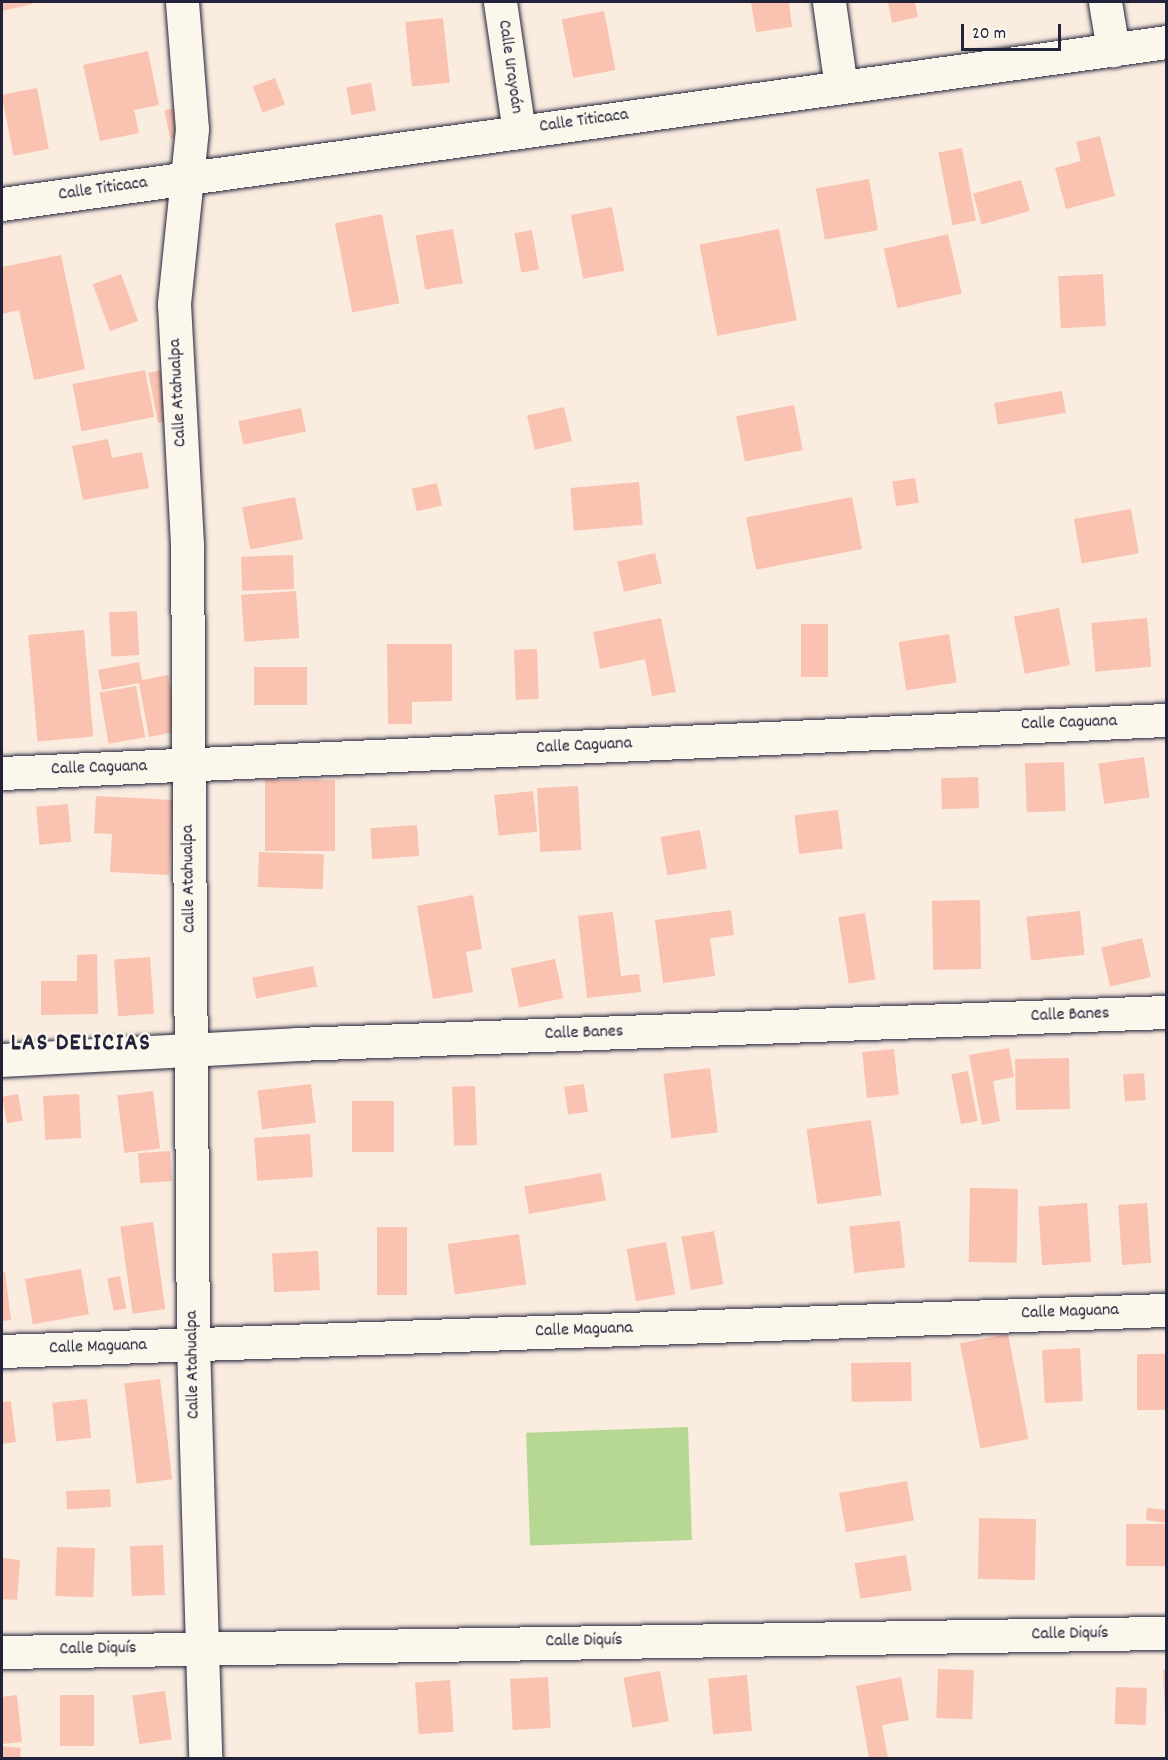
<!DOCTYPE html>
<meta charset="utf-8">
<style>
body{margin:0}
#map{position:relative;width:1168px;height:1760px;overflow:hidden;background:#fbece0;font-family:Dekko,sans-serif}
div>[style]{position:absolute}
.green>*{inset:0;background:#b6d892;transform-origin:0 0}
.building>*{inset:0;background:#fac2b0;transform-origin:0 0}
.roads{filter:drop-shadow(0 0 2px #22223b) drop-shadow(0 0 2px #22223b)}
.minor>*{height:33px;margin:-16.5px;padding:0 16.5px;transform-origin:16.5px;border-radius:16.5px;background:#fbf7ec}
span{translate:-50% -50%;white-space:nowrap;text-align:center;line-height:1.15;-webkit-text-stroke:5px #fbf7ec;paint-order:stroke}
.street-label{font-size:18px;color:#22223b}
.district-label{font-size:24px;color:#22223b;font-weight:700;letter-spacing:1.5px}
.frame{position:absolute;inset:0;border:3px solid #22223b;pointer-events:none}
.scale{position:absolute;left:961px;top:24px;width:100px;height:27px;box-sizing:border-box;border:3px solid #22223b;border-top:0;padding-left:8px;font-size:18px;line-height:21px;white-space:nowrap;color:#22223b;-webkit-text-stroke:4px #fbf7ec;paint-order:stroke}
</style>
<div id="map">
<div class="green">
<i style="left:688px;top:1427px;width:113px;height:162px;rotate:88deg"></i>
</div>
<div class="building">
<i style="clip-path:polygon(2px 2px,32px 2px,33px 4px,2px 11px)"></i>
<i style="clip-path:polygon(751px 2px,789px 2px,792px 27px,756px 32px)"></i>
<i style="clip-path:polygon(888px 2px,915px 2px,918px 17px,892px 23px)"></i>
<i style="left:604px;top:11px;width:60px;height:43px;rotate:79deg"></i>
<i style="left:443px;top:18px;width:65px;height:38px;rotate:84deg"></i>
<i style="clip-path:polygon(148px 51px,159px 105px,134px 110px,139px 133px,100px 141px,83px 65px)"></i>
<i style="left:275px;top:78px;width:28px;height:24px;rotate:69deg"></i>
<i style="left:371px;top:83px;width:28px;height:25px;rotate:80deg"></i>
<i style="left:37px;top:88px;width:62px;height:36px;rotate:79deg"></i>
<i style="left:180px;top:107px;width:29px;height:16px;rotate:78deg"></i>
<i style="clip-path:polygon(1100px 136px,1115px 196px,1066px 209px,1055px 168px,1081px 161px,1076px 142px)"></i>
<i style="left:962px;top:148px;width:74px;height:24px;rotate:79deg"></i>
<i style="left:869px;top:179px;width:52px;height:54px;rotate:80deg"></i>
<i style="left:1021px;top:180px;width:32px;height:50px;rotate:74deg"></i>
<i style="left:612px;top:207px;width:65px;height:42px;rotate:79deg"></i>
<i style="left:382px;top:214px;width:91px;height:48px;rotate:79deg"></i>
<i style="left:453px;top:229px;width:55px;height:38px;rotate:80deg"></i>
<i style="left:779px;top:229px;width:93px;height:81px;rotate:79deg"></i>
<i style="left:532px;top:230px;width:40px;height:18px;rotate:80deg"></i>
<i style="left:948px;top:234px;width:61px;height:66px;rotate:77deg"></i>
<i style="clip-path:polygon(61px 255px,85px 369px,34px 380px,19px 310px,2px 314px,2px 267px)"></i>
<i style="left:121px;top:274px;width:50px;height:30px;rotate:70deg"></i>
<i style="left:1103px;top:274px;width:52px;height:45px;rotate:87deg"></i>
<i style="left:145px;top:370px;width:48px;height:74px;rotate:79deg"></i>
<i style="left:162px;top:370px;width:51px;height:14px;rotate:79deg"></i>
<i style="left:1062px;top:391px;width:22px;height:69px;rotate:80deg"></i>
<i style="left:794px;top:405px;width:46px;height:59px;rotate:79deg"></i>
<i style="left:564px;top:407px;width:35px;height:38px;rotate:77deg"></i>
<i style="left:301px;top:408px;width:24px;height:64px;rotate:78deg"></i>
<i style="clip-path:polygon(108px 439px,112px 458px,142px 452px,149px 488px,83px 500px,72px 446px)"></i>
<i style="left:915px;top:478px;width:25px;height:23px;rotate:81deg"></i>
<i style="left:639px;top:482px;width:43px;height:69px;rotate:85deg"></i>
<i style="left:437px;top:483px;width:23px;height:26px;rotate:77deg"></i>
<i style="left:295px;top:497px;width:43px;height:54px;rotate:79deg"></i>
<i style="left:852px;top:497px;width:53px;height:108px;rotate:79deg"></i>
<i style="left:1131px;top:509px;width:45px;height:58px;rotate:80deg"></i>
<i style="left:655px;top:553px;width:31px;height:39px;rotate:77deg"></i>
<i style="left:293px;top:555px;width:34px;height:52px;rotate:88deg"></i>
<i style="left:296px;top:591px;width:47px;height:55px;rotate:86deg"></i>
<i style="left:1059px;top:608px;width:58px;height:46px;rotate:79deg"></i>
<i style="left:137px;top:611px;width:44px;height:28px;rotate:87deg"></i>
<i style="clip-path:polygon(661px 618px,676px 692px,652px 696px,645px 659px,600px 669px,593px 632px)"></i>
<i style="left:1147px;top:618px;width:49px;height:56px;rotate:85deg"></i>
<i style="left:801px;top:624px;width:27px;height:53px"></i>
<i style="left:84px;top:630px;width:107px;height:56px;rotate:85deg"></i>
<i style="left:949px;top:634px;width:49px;height:51px;rotate:81deg"></i>
<i style="clip-path:polygon(387px 644px,452px 644px,452px 701px,412px 702px,412px 724px,388px 724px)"></i>
<i style="left:537px;top:649px;width:50px;height:23px;rotate:88deg"></i>
<i style="clip-path:polygon(139px 662px,142px 680px,168px 675px,179px 731px,149px 737px,139px 683px,102px 690px,98px 670px)"></i>
<i style="left:307px;top:667px;width:38px;height:53px;rotate:90deg"></i>
<i style="left:136px;top:686px;width:52px;height:37px;rotate:80deg"></i>
<i style="left:1144px;top:757px;width:41px;height:46px;rotate:82deg"></i>
<i style="left:1064px;top:762px;width:49px;height:39px;rotate:88deg"></i>
<i style="left:978px;top:777px;width:31px;height:37px;rotate:88deg"></i>
<i style="left:265px;top:780px;width:70px;height:71px"></i>
<i style="left:578px;top:786px;width:64px;height:41px;rotate:87deg"></i>
<i style="left:533px;top:791px;width:41px;height:39px;rotate:84deg"></i>
<i style="clip-path:polygon(96px 796px,173px 800px,169px 875px,110px 872px,112px 834px,94px 833px)"></i>
<i style="left:68px;top:804px;width:38px;height:32px;rotate:85deg"></i>
<i style="left:838px;top:810px;width:39px;height:44px;rotate:83deg"></i>
<i style="left:417px;top:825px;width:31px;height:47px;rotate:86deg"></i>
<i style="left:700px;top:830px;width:39px;height:40px;rotate:80deg"></i>
<i style="left:259px;top:852px;width:65px;height:35px;rotate:2deg"></i>
<i style="clip-path:polygon(473px 895px,482px 949px,466px 952px,473px 992px,433px 999px,417px 906px)"></i>
<i style="left:980px;top:900px;width:69px;height:48px;rotate:89deg"></i>
<i style="clip-path:polygon(731px 910px,734px 935px,710px 938px,715px 976px,663px 983px,655px 920px)"></i>
<i style="left:1080px;top:911px;width:44px;height:54px;rotate:84deg"></i>
<i style="clip-path:polygon(613px 912px,621px 976px,639px 974px,641px 992px,587px 998px,578px 916px)"></i>
<i style="left:865px;top:913px;width:67px;height:27px;rotate:81deg"></i>
<i style="left:1142px;top:938px;width:40px;height:42px;rotate:77deg"></i>
<i style="clip-path:polygon(97px 954px,98px 1014px,41px 1015px,41px 981px,77px 981px,77px 955px)"></i>
<i style="left:150px;top:957px;width:57px;height:36px;rotate:86deg"></i>
<i style="left:555px;top:959px;width:40px;height:45px;rotate:78deg"></i>
<i style="left:313px;top:966px;width:21px;height:62px;rotate:79deg"></i>
<i style="clip-path:polygon(1009px 1048px,1014px 1077px,993px 1081px,1000px 1121px,982px 1125px,969px 1055px)"></i>
<i style="left:894px;top:1049px;width:46px;height:32px;rotate:84deg"></i>
<i style="left:1069px;top:1058px;width:51px;height:54px;rotate:89deg"></i>
<i style="left:710px;top:1068px;width:65px;height:47px;rotate:83deg"></i>
<i style="left:968px;top:1071px;width:51px;height:17px;rotate:79deg"></i>
<i style="left:1144px;top:1073px;width:27px;height:21px;rotate:86deg"></i>
<i style="left:311px;top:1084px;width:39px;height:54px;rotate:83deg"></i>
<i style="left:584px;top:1084px;width:28px;height:20px;rotate:82deg"></i>
<i style="left:475px;top:1086px;width:59px;height:23px;rotate:88deg"></i>
<i style="left:153px;top:1091px;width:58px;height:36px;rotate:83deg"></i>
<i style="left:18px;top:1094px;width:27px;height:16px;rotate:80deg"></i>
<i style="left:79px;top:1094px;width:44px;height:36px;rotate:87deg"></i>
<i style="left:352px;top:1101px;width:42px;height:51px"></i>
<i style="left:871px;top:1120px;width:76px;height:65px;rotate:82deg"></i>
<i style="left:310px;top:1134px;width:43px;height:56px;rotate:86deg"></i>
<i style="left:170px;top:1151px;width:30px;height:32px;rotate:86deg"></i>
<i style="left:601px;top:1173px;width:28px;height:78px;rotate:80deg"></i>
<i style="left:970px;top:1188px;width:48px;height:74px;rotate:1deg"></i>
<i style="left:1087px;top:1203px;width:59px;height:49px;rotate:86deg"></i>
<i style="left:1147px;top:1203px;width:60px;height:29px;rotate:86deg"></i>
<i style="left:900px;top:1221px;width:47px;height:51px;rotate:84deg"></i>
<i style="left:153px;top:1222px;width:88px;height:33px;rotate:82deg"></i>
<i style="left:377px;top:1227px;width:30px;height:68px"></i>
<i style="left:714px;top:1231px;width:54px;height:33px;rotate:80deg"></i>
<i style="left:519px;top:1234px;width:51px;height:72px;rotate:82deg"></i>
<i style="left:666px;top:1242px;width:53px;height:40px;rotate:80deg"></i>
<i style="left:318px;top:1251px;width:39px;height:46px;rotate:87deg"></i>
<i style="left:81px;top:1269px;width:46px;height:57px;rotate:80deg"></i>
<i style="clip-path:polygon(2px 1272px,5px 1272px,11px 1320px,2px 1321px)"></i>
<i style="left:120px;top:1276px;width:33px;height:13px;rotate:79deg"></i>
<i style="left:1008px;top:1334px;width:107px;height:49px;rotate:79deg"></i>
<i style="left:1080px;top:1348px;width:53px;height:38px;rotate:87deg"></i>
<i style="left:1166px;top:1354px;width:56px;height:29px;rotate:90deg"></i>
<i style="left:911px;top:1362px;width:39px;height:60px;rotate:89deg"></i>
<i style="left:160px;top:1379px;width:101px;height:36px;rotate:83deg"></i>
<i style="left:87px;top:1399px;width:39px;height:35px;rotate:84deg"></i>
<i style="clip-path:polygon(11px 1401px,16px 1442px,2px 1444px,2px 1402px)"></i>
<i style="left:907px;top:1481px;width:40px;height:69px;rotate:80deg"></i>
<i style="left:110px;top:1489px;width:18px;height:44px;rotate:87deg"></i>
<i style="clip-path:polygon(1147px 1508px,1166px 1510px,1166px 1523px,1146px 1520px)"></i>
<i style="left:979px;top:1518px;width:57px;height:61px;rotate:1deg"></i>
<i style="left:1166px;top:1524px;width:42px;height:40px;rotate:90deg"></i>
<i style="left:163px;top:1545px;width:50px;height:33px;rotate:88deg"></i>
<i style="left:57px;top:1547px;width:38px;height:49px;rotate:2deg"></i>
<i style="left:906px;top:1555px;width:36px;height:52px;rotate:81deg"></i>
<i style="clip-path:polygon(2px 1558px,20px 1560px,17px 1600px,2px 1599px)"></i>
<i style="left:938px;top:1669px;width:36px;height:49px;rotate:2deg"></i>
<i style="clip-path:polygon(1163px 1670px,1166px 1670px,1166px 1711px,1165px 1711px)"></i>
<i style="left:660px;top:1671px;width:51px;height:37px;rotate:80deg"></i>
<i style="left:747px;top:1675px;width:56px;height:39px;rotate:85deg"></i>
<i style="left:548px;top:1677px;width:51px;height:38px;rotate:87deg"></i>
<i style="clip-path:polygon(901px 1677px,909px 1720px,882px 1725px,888px 1758px,869px 1758px,856px 1686px)"></i>
<i style="left:450px;top:1680px;width:52px;height:35px;rotate:86deg"></i>
<i style="left:1116px;top:1687px;width:31px;height:37px;rotate:2deg"></i>
<i style="left:165px;top:1691px;width:49px;height:33px;rotate:82deg"></i>
<i style="clip-path:polygon(17px 1695px,22px 1742px,2px 1744px,2px 1697px)"></i>
<i style="left:60px;top:1695px;width:34px;height:51px"></i>
<i style="clip-path:polygon(2px 1746px,21px 1748px,20px 1758px,2px 1758px)"></i>
</div>
<div class="roads">
<div class="minor">
<i style="left:182px;top:2px;width:127px;rotate:85.5deg"></i>
<i style="left:192px;top:129px;width:176px;rotate:95.9deg"></i>
<i style="left:174px;top:304px;width:243px;rotate:86.9deg"></i>
<i style="left:187px;top:547px;width:797px;rotate:89.57deg"></i>
<i style="left:193px;top:1344px;width:414px;rotate:88.3deg"></i>
<i style="left:500px;top:2px;width:131px;rotate:81.7deg"></i>
<i style="left:829px;top:2px;width:86px;rotate:82deg"></i>
<i style="left:1105px;top:2px;width:49px;rotate:80.5deg"></i>
<i style="left:2px;top:204px;width:1175px;rotate:-7.92deg"></i>
<i style="left:2px;top:773px;width:1165px;rotate:-2.61deg"></i>
<i style="left:2px;top:1060px;width:295px;rotate:-3.1deg"></i>
<i style="left:297px;top:1044px;width:870px;rotate:-2.11deg"></i>
<i style="left:2px;top:1351px;width:1165px;rotate:-2.02deg"></i>
<i style="left:2px;top:1652px;width:1164px;rotate:-0.94deg"></i>
</div>
</div>
<div class="street-label">
<span style="left:509px;top:67px;rotate:82deg">Calle Urayoán</span>
<span style="left:584px;top:122px;rotate:-8deg">Calle Titicaca</span>
<span style="left:103px;top:190px;rotate:-8deg">Calle Titicaca</span>
<span style="left:179px;top:393px;rotate:-93deg">Calle Atahualpa</span>
<span style="left:1069px;top:724px;rotate:-2deg">Calle Caguana</span>
<span style="left:584px;top:747px;rotate:-3deg">Calle Caguana</span>
<span style="left:99px;top:769px;rotate:-2deg">Calle Caguana</span>
<span style="left:190px;top:879px;rotate:-91deg">Calle Atahualpa</span>
<span style="left:1070px;top:1016px;rotate:-2deg">Calle Banes</span>
<span style="left:584px;top:1034px;rotate:-2deg">Calle Banes</span>
<span style="left:1070px;top:1313px;rotate:-2deg">Calle Maguana</span>
<span style="left:584px;top:1331px;rotate:-2deg">Calle Maguana</span>
<span style="left:98px;top:1348px;rotate:-2deg">Calle Maguana</span>
<span style="left:194px;top:1365px;rotate:-91deg">Calle Atahualpa</span>
<span style="left:1070px;top:1635px;rotate:-1deg">Calle Diquís</span>
<span style="left:584px;top:1642px;rotate:-1deg">Calle Diquís</span>
<span style="left:98px;top:1650px;rotate:-1deg">Calle Diquís</span>
</div>
<div class="district-label">
<span style="left:81px;top:1045px">LAS DELICIAS</span>
</div>
<div class="frame"></div>
<div class="scale">20 m</div>
</div>
